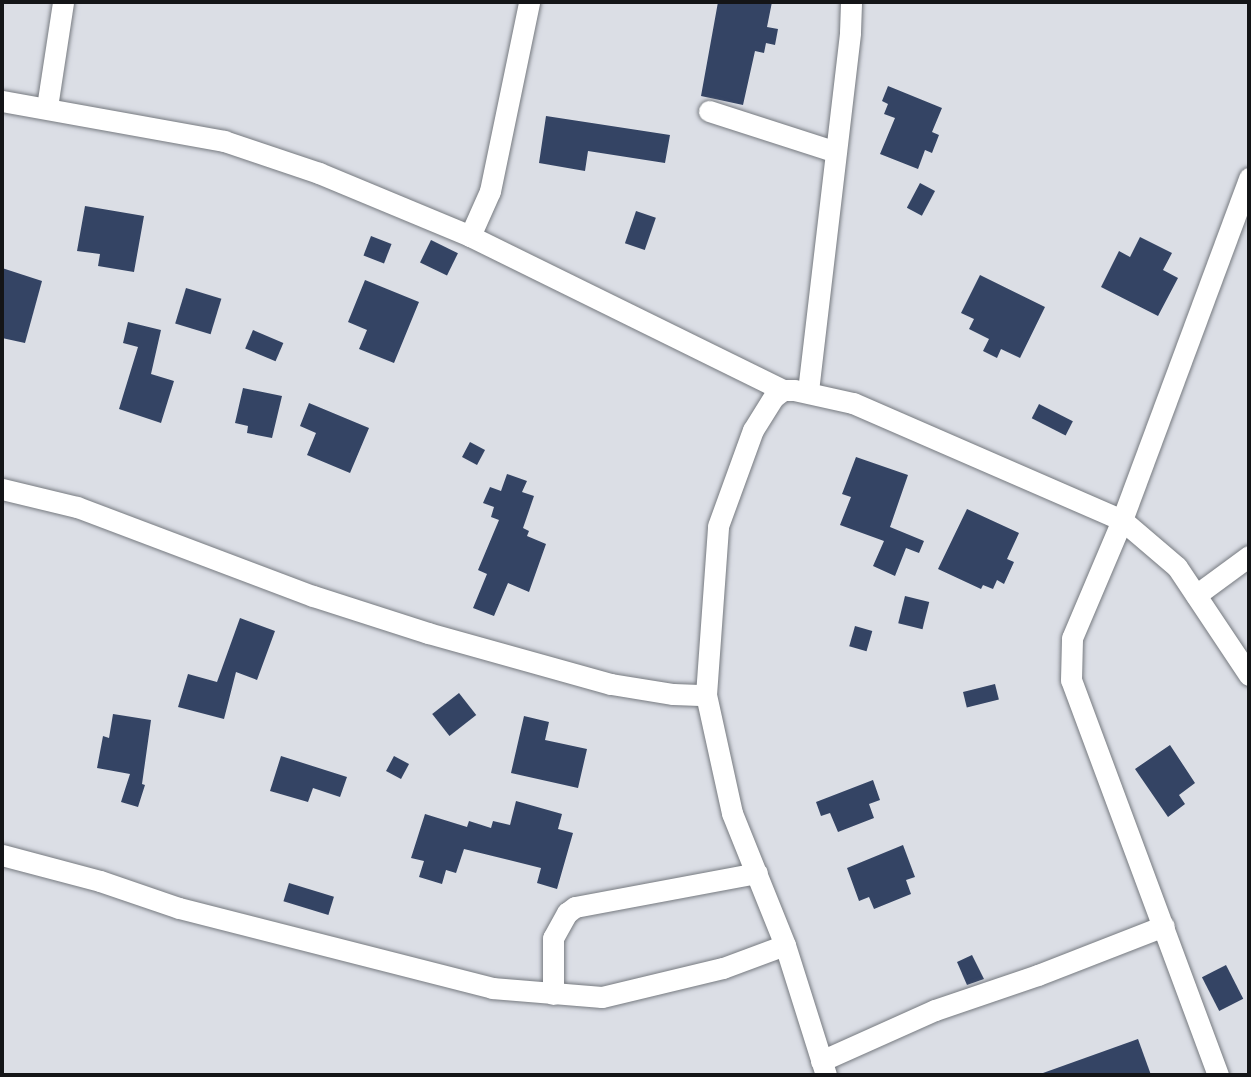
<!DOCTYPE html>
<style>
body{margin:0}
#map{position:relative;width:1251px;height:1077px;overflow:hidden;background:#dbdee5;font-family:"PT Sans Narrow",sans-serif}
div>[style]{position:absolute}
.building>*{inset:0;background:#344464;transform-origin:0 0}
.roads{filter:drop-shadow(0 0 2px #767a80) drop-shadow(0 0 2px #767a80)}
.minor>*{height:21px;margin:-10.5px;padding:0 10.5px;transform-origin:10.5px;border-radius:10.5px;background:#fff}
span{translate:-50% -50%;white-space:nowrap;text-align:center;line-height:1.15;-webkit-text-stroke:7px #dbdee5;paint-order:stroke}
.frame{position:absolute;inset:0;border:4px solid #141517;pointer-events:none}
</style>
<div id="map">
<div class="building">
<i style="clip-path:polygon(718px 2px,772px 2px,767px 27px,778px 29px,775px 45px,766px 43px,764px 53px,755px 51px,743px 105px,701px 96px)"></i>
<i style="clip-path:polygon(888px 86px,942px 108px,932px 132px,939px 135px,932px 153px,925px 150px,918px 169px,880px 154px,895px 118px,884px 114px,888px 104px,882px 101px)"></i>
<i style="clip-path:polygon(546px 116px,670px 135px,665px 163px,588px 151px,585px 171px,539px 163px)"></i>
<i style="left:920px;top:183px;width:17px;height:28px;rotate:28deg"></i>
<i style="clip-path:polygon(85px 206px,144px 216px,134px 272px,98px 266px,100px 254px,77px 251px)"></i>
<i style="left:636px;top:211px;width:21px;height:34px;rotate:19deg"></i>
<i style="left:371px;top:236px;width:22px;height:21px;rotate:21deg"></i>
<i style="clip-path:polygon(1140px 237px,1172px 253px,1163px 270px,1178px 278px,1158px 316px,1101px 287px,1119px 251px,1130px 257px)"></i>
<i style="left:431px;top:240px;width:30px;height:25px;rotate:26deg"></i>
<i style="clip-path:polygon(2px 268px,42px 281px,25px 343px,2px 338px)"></i>
<i style="clip-path:polygon(980px 275px,1045px 307px,1020px 358px,1001px 349px,997px 358px,983px 351px,989px 339px,969px 329px,974px 319px,961px 313px)"></i>
<i style="clip-path:polygon(365px 280px,419px 302px,394px 363px,359px 349px,367px 330px,348px 322px)"></i>
<i style="left:186px;top:288px;width:37px;height:37px;rotate:17deg"></i>
<i style="clip-path:polygon(128px 322px,161px 330px,151px 374px,174px 381px,161px 423px,119px 409px,138px 347px,123px 343px)"></i>
<i style="left:253px;top:330px;width:33px;height:20px;rotate:23deg"></i>
<i style="clip-path:polygon(243px 388px,282px 396px,272px 438px,247px 433px,248px 426px,235px 423px)"></i>
<i style="clip-path:polygon(309px 403px,369px 428px,350px 473px,307px 455px,316px 433px,300px 426px)"></i>
<i style="left:1039px;top:404px;width:38px;height:16px;rotate:27deg"></i>
<i style="left:470px;top:442px;width:17px;height:17px;rotate:28deg"></i>
<i style="clip-path:polygon(856px 457px,908px 475px,890px 527px,924px 541px,919px 553px,906px 548px,895px 576px,873px 566px,884px 541px,840px 525px,851px 497px,842px 494px)"></i>
<i style="clip-path:polygon(507px 474px,527px 481px,522px 492px,534px 496px,523px 528px,529px 531px,527px 536px,546px 544px,529px 592px,508px 583px,494px 616px,473px 608px,487px 574px,478px 570px,499px 520px,491px 517px,494px 507px,483px 503px,490px 487px,501px 491px)"></i>
<i style="clip-path:polygon(967px 509px,1019px 533px,1007px 559px,1014px 562px,1004px 584px,997px 580px,993px 589px,983px 585px,981px 589px,938px 569px)"></i>
<i style="left:905px;top:596px;width:25px;height:28px;rotate:14deg"></i>
<i style="clip-path:polygon(240px 618px,275px 631px,257px 680px,236px 672px,224px 719px,178px 707px,188px 674px,217px 682px)"></i>
<i style="left:855px;top:626px;width:18px;height:21px;rotate:16deg"></i>
<i style="left:995px;top:684px;width:16px;height:33px;rotate:76deg"></i>
<i style="left:459px;top:693px;width:28px;height:34px;rotate:52deg"></i>
<i style="clip-path:polygon(113px 714px,151px 720px,142px 784px,145px 785px,138px 807px,121px 802px,130px 774px,97px 768px,103px 736px,109px 738px)"></i>
<i style="clip-path:polygon(524px 716px,549px 722px,545px 740px,587px 749px,578px 788px,511px 773px)"></i>
<i style="clip-path:polygon(1170px 745px,1195px 783px,1179px 795px,1185px 804px,1168px 817px,1135px 769px)"></i>
<i style="clip-path:polygon(281px 756px,347px 777px,340px 797px,313px 788px,308px 802px,270px 791px)"></i>
<i style="left:394px;top:756px;width:17px;height:17px;rotate:28deg"></i>
<i style="clip-path:polygon(873px 780px,880px 800px,869px 804px,874px 818px,838px 832px,830px 813px,821px 816px,816px 802px)"></i>
<i style="clip-path:polygon(516px 801px,562px 814px,558px 829px,573px 833px,557px 889px,537px 883px,541px 868px,464px 849px,456px 873px,446px 870px,442px 884px,419px 877px,424px 861px,411px 858px,425px 814px,467px 827px,469px 821px,491px 828px,493px 821px,510px 825px)"></i>
<i style="clip-path:polygon(903px 845px,915px 877px,906px 880px,911px 894px,874px 909px,869px 897px,859px 901px,847px 868px)"></i>
<i style="left:289px;top:883px;width:47px;height:19px;rotate:17deg"></i>
<i style="clip-path:polygon(972px 955px,984px 979px,967px 985px,957px 962px)"></i>
<i style="left:1226px;top:965px;width:38px;height:27px;rotate:63deg"></i>
<i style="clip-path:polygon(1138px 1039px,1151px 1075px,1043px 1075px,1043px 1073px)"></i>
</div>
<div class="roads">
<div class="minor">
<i style="left:2px;top:101px;width:226px;rotate:10.2deg"></i>
<i style="left:224px;top:141px;width:100px;rotate:18.6deg"></i>
<i style="left:319px;top:173px;width:164px;rotate:22.6deg"></i>
<i style="left:470px;top:236px;width:349px;rotate:26.2deg"></i>
<i style="left:47px;top:107px;width:106px;rotate:-81.3deg"></i>
<i style="left:709px;top:111px;width:133px;rotate:17.9deg"></i>
<i style="left:470px;top:236px;width:49px;rotate:-66deg"></i>
<i style="left:490px;top:191px;width:193px;rotate:-78.3deg"></i>
<i style="left:808px;top:391px;width:361px;rotate:-83.3deg"></i>
<i style="left:850px;top:32px;width:30px;rotate:-88deg"></i>
<i style="left:2px;top:489px;width:77px;rotate:13.5deg"></i>
<i style="left:77px;top:507px;width:252px;rotate:20.7deg"></i>
<i style="left:313px;top:596px;width:121px;rotate:17.8deg"></i>
<i style="left:428px;top:633px;width:190px;rotate:15.6deg"></i>
<i style="left:611px;top:684px;width:63px;rotate:9.2deg"></i>
<i style="left:673px;top:694px;width:33px;rotate:2deg"></i>
<i style="left:1196px;top:595px;width:66px;rotate:-36.3deg"></i>
<i style="left:2px;top:855px;width:101px;rotate:14.9deg"></i>
<i style="left:100px;top:881px;width:83px;rotate:18.9deg"></i>
<i style="left:179px;top:908px;width:323px;rotate:14.3deg"></i>
<i style="left:492px;top:988px;width:110px;rotate:4.7deg"></i>
<i style="left:602px;top:997px;width:124px;rotate:-13.5deg"></i>
<i style="left:723px;top:968px;width:66px;rotate:-20.4deg"></i>
<i style="left:553px;top:994px;width:56px;rotate:-90deg"></i>
<i style="left:553px;top:938px;width:29px;rotate:-61deg"></i>
<i style="left:567px;top:913px;width:10px;rotate:-37deg"></i>
<i style="left:575px;top:907px;width:185px;rotate:-10.6deg"></i>
<i style="left:821px;top:1061px;width:125px;rotate:-24.1deg"></i>
<i style="left:935px;top:1010px;width:109px;rotate:-18.8deg"></i>
<i style="left:1038px;top:975px;width:135px;rotate:-21.3deg"></i>
<i style="left:826px;top:1075px;width:136px;rotate:-107.5deg"></i>
<i style="left:785px;top:945px;width:142px;rotate:-111.9deg"></i>
<i style="left:732px;top:813px;width:121px;rotate:-102.4deg"></i>
<i style="left:706px;top:695px;width:169px;rotate:-85.9deg"></i>
<i style="left:718px;top:526px;width:102px;rotate:-70deg"></i>
<i style="left:753px;top:430px;width:39px;rotate:-58deg"></i>
<i style="left:774px;top:397px;width:11px;rotate:-38deg"></i>
<i style="left:783px;top:390px;width:11px"></i>
<i style="left:794px;top:390px;width:60px;rotate:12.4deg"></i>
<i style="left:853px;top:403px;width:293px;rotate:23.5deg"></i>
<i style="left:1122px;top:520px;width:72px;rotate:40.5deg"></i>
<i style="left:1177px;top:567px;width:130px;rotate:56.3deg"></i>
<i style="left:1218px;top:1075px;width:421px;rotate:-110.4deg"></i>
<i style="left:1071px;top:680px;width:42px;rotate:-88.6deg"></i>
<i style="left:1072px;top:638px;width:128px;rotate:-67deg"></i>
<i style="left:1122px;top:520px;width:365px;rotate:-69.6deg"></i>
</div>
</div>
<div class="frame"></div>
</div>
